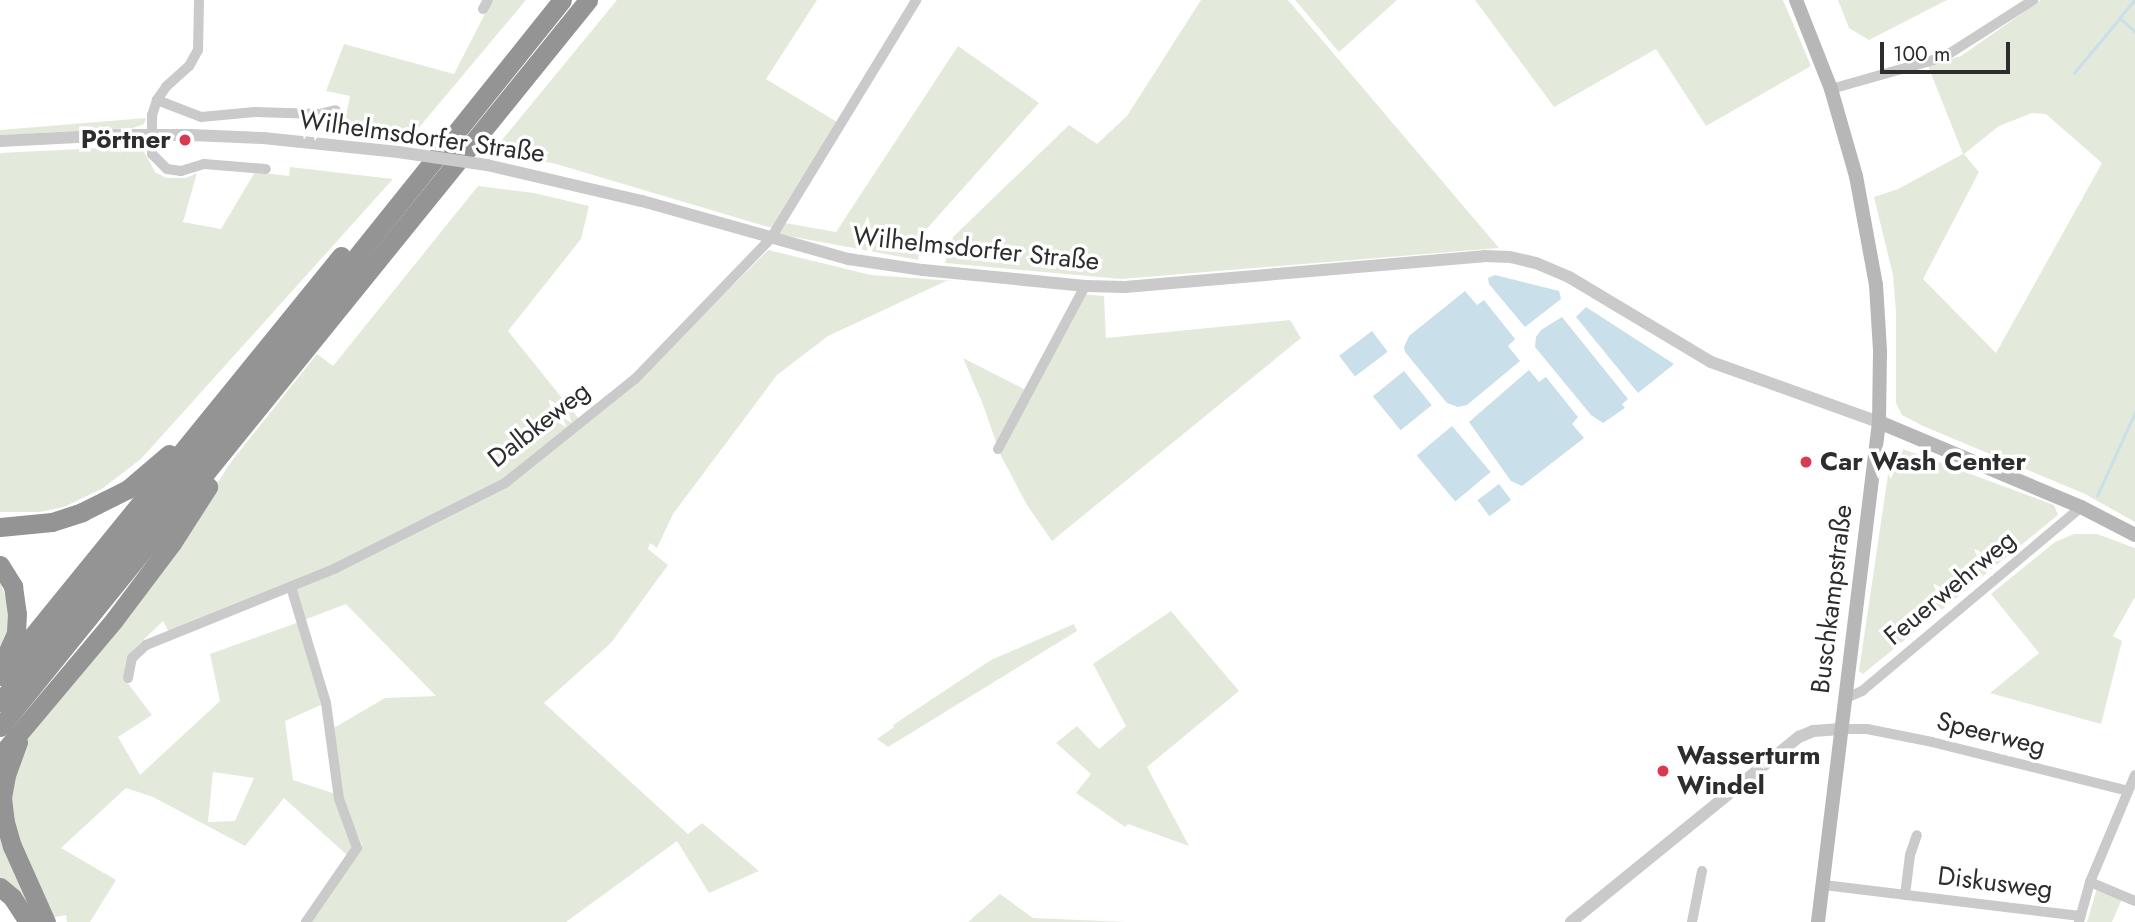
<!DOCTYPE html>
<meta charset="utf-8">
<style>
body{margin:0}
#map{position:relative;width:2135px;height:922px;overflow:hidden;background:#fff;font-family:Jost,sans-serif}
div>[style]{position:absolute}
.green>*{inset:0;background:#e4eadb}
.water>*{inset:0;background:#c9dfe9;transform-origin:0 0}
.stream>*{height:2.5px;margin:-1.25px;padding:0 1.25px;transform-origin:1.25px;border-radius:1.25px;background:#c9dfe9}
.minor>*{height:10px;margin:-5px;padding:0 5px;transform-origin:5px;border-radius:5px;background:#cacaca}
.tertiary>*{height:12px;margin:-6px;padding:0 6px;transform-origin:6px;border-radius:6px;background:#cacaca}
.secondary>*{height:14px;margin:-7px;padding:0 7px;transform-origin:7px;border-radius:7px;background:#b7b7b7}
.motorway>*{height:19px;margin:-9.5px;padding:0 9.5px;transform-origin:9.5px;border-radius:9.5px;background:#949494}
.tertiary-bridge>*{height:12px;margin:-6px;padding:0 6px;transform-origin:6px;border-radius:6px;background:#cacaca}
.dots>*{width:19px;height:19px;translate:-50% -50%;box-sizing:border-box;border:4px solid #fff;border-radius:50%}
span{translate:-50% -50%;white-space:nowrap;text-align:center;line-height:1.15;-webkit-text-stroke:7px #fff;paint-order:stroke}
.street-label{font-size:26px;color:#2d2d2d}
.poi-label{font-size:26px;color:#2d2d2d;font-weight:700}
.right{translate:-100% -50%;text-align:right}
.left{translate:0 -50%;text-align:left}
.scale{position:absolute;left:1880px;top:42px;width:130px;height:32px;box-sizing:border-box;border:4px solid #2d2d2d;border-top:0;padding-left:9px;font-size:21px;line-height:24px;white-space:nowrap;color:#2d2d2d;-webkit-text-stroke:5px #fff;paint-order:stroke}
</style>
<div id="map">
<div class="green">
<i style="clip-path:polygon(492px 0,526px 0,406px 143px,342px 135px,350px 96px,326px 91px,344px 44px,454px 74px)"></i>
<i style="clip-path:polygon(617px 0,817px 0,766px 79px,837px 122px,772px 228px,556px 164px,493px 151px)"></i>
<i style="clip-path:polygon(1201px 0,1288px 0,1499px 248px,1121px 279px,945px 263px,953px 237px,1069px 125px,1097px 144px,1127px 116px)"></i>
<i style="clip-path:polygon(1295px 0,1397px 0,1339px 52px)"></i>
<i style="clip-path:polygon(1475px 0,1783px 0,1811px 66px,1706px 126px,1656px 49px,1554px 107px)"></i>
<i style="clip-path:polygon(1838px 0,1947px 0,1869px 40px,1849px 28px)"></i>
<i style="clip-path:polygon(evenodd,2041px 0,2135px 0,2135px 522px,2085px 494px,1923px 426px,1902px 415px,1896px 403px,1896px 312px,1893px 275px,1874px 197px,1898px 189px,1963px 154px,1928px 66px,1961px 56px,2041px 0,2032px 113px,2046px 114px,2102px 163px,1996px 353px,1923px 279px,1979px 172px,1964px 154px,1999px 126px,2032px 113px)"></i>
<i style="clip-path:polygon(958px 46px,1039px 103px,924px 232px,918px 260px,778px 234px,785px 223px,836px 232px)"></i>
<i style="clip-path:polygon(146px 118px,144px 124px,133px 128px,0 135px,0 130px)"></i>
<i style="clip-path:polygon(141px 146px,155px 172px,166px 178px,186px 178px,197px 173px,183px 222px,221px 229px,255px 172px,289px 176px,290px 167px,393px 179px,141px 459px,103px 488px,64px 507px,40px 512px,0 512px,0 153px)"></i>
<i style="clip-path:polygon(evenodd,478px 186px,534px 193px,589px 206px,581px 239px,508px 331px,579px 419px,505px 479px,336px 563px,169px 632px,163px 621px,131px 652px,125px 664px,126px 681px,152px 715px,118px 737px,140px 775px,220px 701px,210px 654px,299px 622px,323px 704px,285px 721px,293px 780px,336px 794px,354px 839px,349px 857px,284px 798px,245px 846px,153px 797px,126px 788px,61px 848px,116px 880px,90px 922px,67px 922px,66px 915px,51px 918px,14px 837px,8px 808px,20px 748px,189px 527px,231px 462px,317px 354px,333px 366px,478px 186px,213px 772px,254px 778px,235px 821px,208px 822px,213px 772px)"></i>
<i style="clip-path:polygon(768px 250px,871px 275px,954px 281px,946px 281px,828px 336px,777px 375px,673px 514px,657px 548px,650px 543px,648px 549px,668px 565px,611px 643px,544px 703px,688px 834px,702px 823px,759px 871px,709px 893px,677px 841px,566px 922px,309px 922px,362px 845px,344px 803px,332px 729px,385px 698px,436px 696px,346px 604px,304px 620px,294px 589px,507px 487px,638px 381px)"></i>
<i style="clip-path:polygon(1083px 294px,1104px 296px,1106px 338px,1290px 320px,1301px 338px,1052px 541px,1027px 505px,999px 452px)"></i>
<i style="clip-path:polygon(963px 358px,1026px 390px,997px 445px,982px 402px)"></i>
<i style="clip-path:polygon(1903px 449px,2054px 505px,2058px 515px,1863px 674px,1859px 671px,1889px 468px,1896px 453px)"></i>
<i style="clip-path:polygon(2074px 534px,2097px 534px,2135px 548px,2135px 597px,2113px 636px,2122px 641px,2101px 724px,1990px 693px,2039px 653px,1991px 594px,2055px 542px)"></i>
<i style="clip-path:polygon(0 580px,8px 606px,9px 630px,0 654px)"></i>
<i style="clip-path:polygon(1171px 611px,1239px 691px,1147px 767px,1189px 846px,1128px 824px,1125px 827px,1076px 793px,1091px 774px,1056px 743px,1077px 726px,1099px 749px,1126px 726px,1093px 664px)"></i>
<i style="clip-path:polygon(1074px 624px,1077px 631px,888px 747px,877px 739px,894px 727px,893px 725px,991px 660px)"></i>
<i style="clip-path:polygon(0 831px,40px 922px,0 880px)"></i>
<i style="clip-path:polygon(2097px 888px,2122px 899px,2112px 922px,2087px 922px)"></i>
<i style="clip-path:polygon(1000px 894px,1033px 918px,1127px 922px,968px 922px)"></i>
</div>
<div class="water">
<i style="clip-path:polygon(1495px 275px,1559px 291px,1561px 299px,1525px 327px,1489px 284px,1488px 278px)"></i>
<i style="clip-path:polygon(1465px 291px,1477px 305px,1484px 300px,1515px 339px,1508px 346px,1520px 361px,1467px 405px,1458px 407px,1447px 403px,1405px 352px,1404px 347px,1409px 336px)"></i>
<i style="clip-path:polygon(1586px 307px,1674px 364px,1638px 393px,1576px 317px)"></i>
<i style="clip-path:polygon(1562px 317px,1628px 399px,1622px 404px,1625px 408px,1603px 423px,1591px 415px,1535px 347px,1536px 337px,1541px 330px)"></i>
<i style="left:1372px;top:331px;width:26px;height:41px;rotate:53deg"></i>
<i style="clip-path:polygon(1529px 370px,1539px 382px,1546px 377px,1578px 417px,1572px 424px,1584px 438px,1522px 486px,1511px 481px,1469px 422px)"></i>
<i style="left:1404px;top:371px;width:44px;height:40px;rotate:51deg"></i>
<i style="left:1452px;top:426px;width:60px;height:46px;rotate:50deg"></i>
<i style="left:1499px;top:484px;width:20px;height:27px;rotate:53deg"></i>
</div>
<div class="stream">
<i style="left:2135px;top:0;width:23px;rotate:130deg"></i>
<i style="left:2120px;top:18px;width:20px;rotate:41deg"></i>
<i style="left:2074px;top:73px;width:72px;rotate:-50.1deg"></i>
<i style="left:2097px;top:496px;width:92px;rotate:-65.7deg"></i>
</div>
<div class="minor">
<i style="left:199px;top:0;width:50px;rotate:91.1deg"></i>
<i style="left:198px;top:50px;width:18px;rotate:119deg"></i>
<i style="left:189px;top:66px;width:31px;rotate:138deg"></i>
<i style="left:166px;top:87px;width:16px;rotate:125deg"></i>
<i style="left:157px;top:100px;width:16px;rotate:108deg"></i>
<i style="left:152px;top:115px;width:39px;rotate:90deg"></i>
<i style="left:152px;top:154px;width:21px;rotate:45deg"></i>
<i style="left:167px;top:169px;width:14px;rotate:8deg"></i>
<i style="left:181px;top:171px;width:24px;rotate:-17deg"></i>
<i style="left:204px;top:164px;width:62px;rotate:4.6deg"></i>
<i style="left:483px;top:9px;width:10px;rotate:-61deg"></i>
<i style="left:1831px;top:89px;width:117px;rotate:-15.8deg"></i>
<i style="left:1944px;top:57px;width:106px;rotate:-32.6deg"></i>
<i style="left:157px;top:100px;width:47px;rotate:21.1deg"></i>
<i style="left:201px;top:117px;width:54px;rotate:-5.3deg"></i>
<i style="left:255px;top:112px;width:64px;rotate:1.8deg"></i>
<i style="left:319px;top:114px;width:17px;rotate:-13deg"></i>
<i style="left:998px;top:449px;width:185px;rotate:-61.9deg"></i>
<i style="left:291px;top:587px;width:121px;rotate:73.2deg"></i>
<i style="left:326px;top:703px;width:97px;rotate:82.3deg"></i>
<i style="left:339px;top:799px;width:52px;rotate:69.8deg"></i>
<i style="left:357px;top:848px;width:90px;rotate:124.6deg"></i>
<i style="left:128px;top:678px;width:20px;rotate:-79deg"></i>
<i style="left:132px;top:658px;width:19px;rotate:-43deg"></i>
<i style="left:146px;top:645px;width:203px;rotate:-22deg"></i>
<i style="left:334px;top:569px;width:191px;rotate:-26.7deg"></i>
<i style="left:505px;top:483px;width:166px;rotate:-38.7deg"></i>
<i style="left:635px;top:379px;width:196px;rotate:-46deg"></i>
<i style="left:771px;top:238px;width:279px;rotate:-58.6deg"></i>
<i style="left:1844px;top:699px;width:20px;rotate:-24deg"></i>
<i style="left:1862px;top:691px;width:286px;rotate:-40deg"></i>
<i style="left:1841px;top:729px;width:26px"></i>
<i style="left:1867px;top:729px;width:66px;rotate:11.3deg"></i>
<i style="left:1932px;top:742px;width:202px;rotate:14deg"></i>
<i style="left:2090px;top:882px;width:49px;rotate:22.9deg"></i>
<i style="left:1824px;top:885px;width:258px;rotate:6.9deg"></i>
<i style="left:1905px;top:895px;width:40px;rotate:-82.9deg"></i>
<i style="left:1910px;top:855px;width:21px;rotate:-71deg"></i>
<i style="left:1692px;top:922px;width:52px;rotate:-78.9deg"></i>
<i style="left:2079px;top:922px;width:41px;rotate:-74.6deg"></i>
<i style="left:2090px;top:882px;width:116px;rotate:-67.2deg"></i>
</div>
<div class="tertiary">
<i style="left:0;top:141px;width:117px;rotate:-2.9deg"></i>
<i style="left:117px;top:135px;width:74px"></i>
<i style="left:191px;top:135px;width:72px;rotate:2.4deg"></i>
<i style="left:263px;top:138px;width:136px;rotate:5.9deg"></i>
<i style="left:487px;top:165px;width:159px;rotate:13.1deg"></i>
<i style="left:642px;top:201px;width:215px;rotate:15.7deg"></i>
<i style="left:849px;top:259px;width:75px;rotate:8.5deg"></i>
<i style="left:923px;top:270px;width:163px;rotate:5.6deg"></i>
<i style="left:1085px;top:286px;width:40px;rotate:1.4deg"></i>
<i style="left:1125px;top:287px;width:360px;rotate:-4.9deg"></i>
<i style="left:1484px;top:256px;width:26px;rotate:2deg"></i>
<i style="left:1510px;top:257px;width:27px;rotate:13deg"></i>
<i style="left:1536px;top:263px;width:36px;rotate:23deg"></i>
<i style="left:1569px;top:277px;width:165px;rotate:30.9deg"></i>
<i style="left:1711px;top:362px;width:178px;rotate:19.7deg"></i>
<i style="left:1571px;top:922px;width:294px;rotate:-39.1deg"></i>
<i style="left:1799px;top:737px;width:15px;rotate:-23deg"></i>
<i style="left:1813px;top:731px;width:28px;rotate:-4deg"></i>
</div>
<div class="secondary">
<i style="left:1796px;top:0;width:96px;rotate:68.5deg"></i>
<i style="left:1831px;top:89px;width:91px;rotate:74deg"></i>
<i style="left:1856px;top:176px;width:111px;rotate:79.6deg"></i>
<i style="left:1876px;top:285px;width:66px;rotate:86.5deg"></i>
<i style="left:1880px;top:351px;width:71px;rotate:90.8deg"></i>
<i style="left:1879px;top:422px;width:504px;rotate:96.96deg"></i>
<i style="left:1879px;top:422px;width:219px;rotate:22.8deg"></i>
<i style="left:2081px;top:507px;width:61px;rotate:27.4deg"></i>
</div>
<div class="motorway">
<i style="left:0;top:527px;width:52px;rotate:-5.5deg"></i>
<i style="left:52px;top:522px;width:32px;rotate:-18deg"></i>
<i style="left:82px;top:512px;width:51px;rotate:-26.6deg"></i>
<i style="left:128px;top:489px;width:54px;rotate:-40.5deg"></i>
<i style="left:0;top:565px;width:25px;rotate:58deg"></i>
<i style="left:13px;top:586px;width:27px;rotate:82deg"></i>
<i style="left:17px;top:613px;width:20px;rotate:93deg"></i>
<i style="left:16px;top:633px;width:32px;rotate:114deg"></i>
<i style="left:0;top:676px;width:541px;rotate:-50.93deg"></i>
<i style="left:0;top:702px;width:899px;rotate:-51.32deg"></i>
<i style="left:0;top:727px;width:935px;rotate:-51.03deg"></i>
<i style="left:18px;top:742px;width:35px;rotate:110deg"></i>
<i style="left:6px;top:775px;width:23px;rotate:100deg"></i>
<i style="left:2px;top:798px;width:24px;rotate:83deg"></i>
<i style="left:5px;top:822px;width:25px;rotate:74deg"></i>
<i style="left:12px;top:846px;width:83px;rotate:65.9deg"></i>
<i style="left:0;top:756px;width:177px;rotate:-50deg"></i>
<i style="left:114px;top:620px;width:96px;rotate:-53deg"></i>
<i style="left:172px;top:543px;width:67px;rotate:-57.3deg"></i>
<i style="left:0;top:887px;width:16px;rotate:40deg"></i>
<i style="left:12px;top:897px;width:30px;rotate:57deg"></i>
</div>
<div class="tertiary-bridge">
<i style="left:398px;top:152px;width:90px;rotate:8.3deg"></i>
</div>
<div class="dots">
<i style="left:185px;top:140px;background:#d93a52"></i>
<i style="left:1806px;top:462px;background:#d93a52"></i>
<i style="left:1663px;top:771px;background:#d93a52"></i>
</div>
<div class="street-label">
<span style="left:422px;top:137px;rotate:8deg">Wilhelmsdorfer Straße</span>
<span style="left:976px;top:249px;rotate:6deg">Wilhelmsdorfer Straße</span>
<span style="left:539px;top:425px;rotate:-38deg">Dalbkeweg</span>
<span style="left:1950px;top:588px;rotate:-40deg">Feuerwehrweg</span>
<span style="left:1832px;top:599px;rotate:-83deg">Buschkampstraße</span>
<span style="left:1991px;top:734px;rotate:14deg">Speerweg</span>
<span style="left:1995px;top:883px;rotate:7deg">Diskusweg</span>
</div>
<div class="poi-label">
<span class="right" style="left:171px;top:140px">Pörtner</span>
<span class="left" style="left:1820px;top:462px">Car Wash Center</span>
<span class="left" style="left:1677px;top:771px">Wasserturm<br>Windel</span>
</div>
<div class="scale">100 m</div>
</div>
